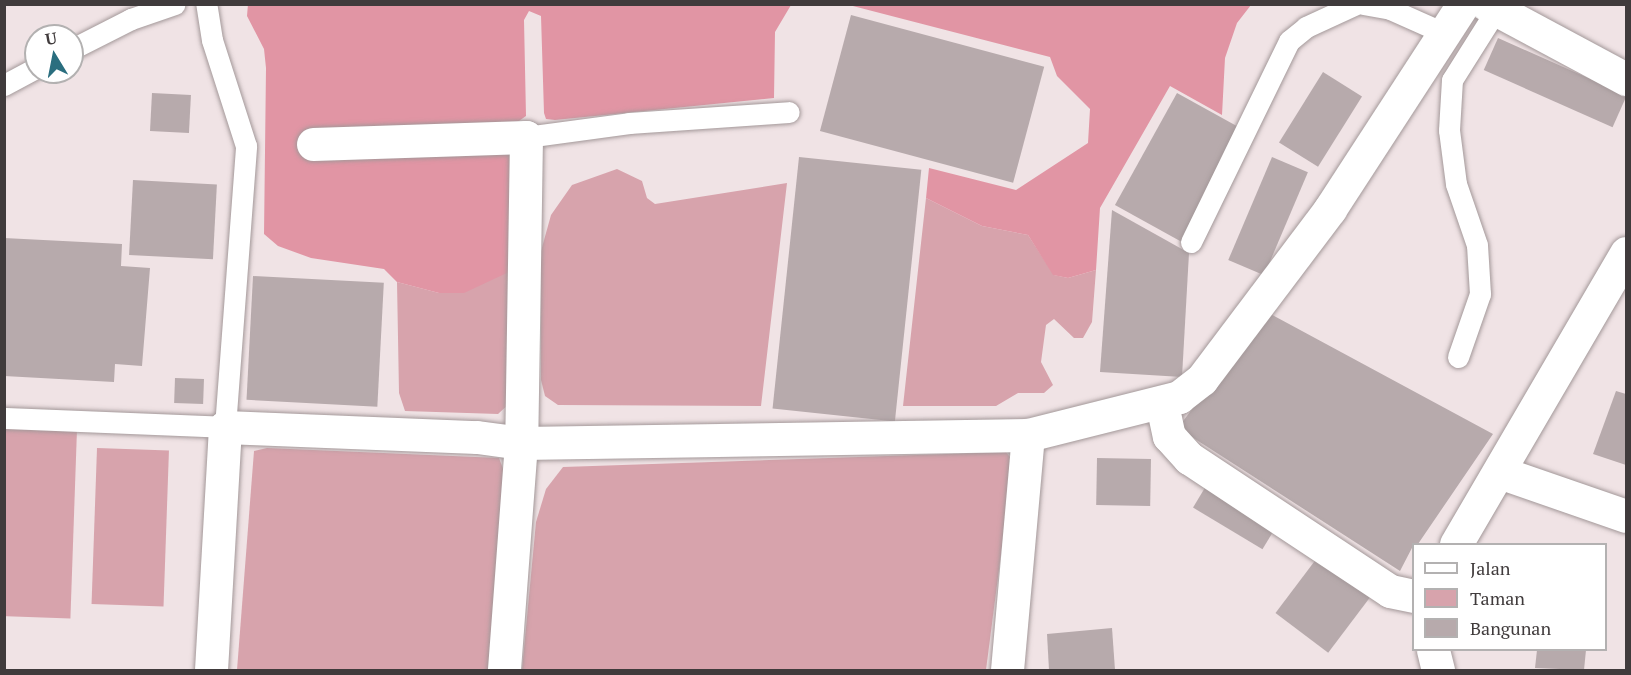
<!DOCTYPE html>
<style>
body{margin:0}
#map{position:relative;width:1631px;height:675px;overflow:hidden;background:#f0e3e5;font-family:"PT Serif",serif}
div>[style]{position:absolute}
.green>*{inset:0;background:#d7a3ac;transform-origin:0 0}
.forest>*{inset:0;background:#e195a4}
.building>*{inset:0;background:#b7aaac;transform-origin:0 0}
.roads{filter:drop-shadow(0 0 2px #a39899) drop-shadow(0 0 2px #a39899)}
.lane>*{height:21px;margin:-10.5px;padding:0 10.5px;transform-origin:10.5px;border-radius:10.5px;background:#fff}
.street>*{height:33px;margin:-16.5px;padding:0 16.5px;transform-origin:16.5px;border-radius:16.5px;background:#fff}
span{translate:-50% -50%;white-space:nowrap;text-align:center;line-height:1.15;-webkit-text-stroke:4.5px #fff;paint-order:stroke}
.frame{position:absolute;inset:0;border:6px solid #403b3c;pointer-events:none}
.legend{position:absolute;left:1412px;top:543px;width:195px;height:108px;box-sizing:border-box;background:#fff;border:2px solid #b3b1b1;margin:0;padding:8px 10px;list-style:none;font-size:18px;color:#403b3c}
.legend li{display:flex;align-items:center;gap:12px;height:30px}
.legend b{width:30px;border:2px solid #b3b1b1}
.north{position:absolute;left:24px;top:24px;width:60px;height:60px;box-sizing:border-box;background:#fff;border:2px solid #b3b1b1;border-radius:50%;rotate:350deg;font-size:16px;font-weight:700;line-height:24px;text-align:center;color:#403b3c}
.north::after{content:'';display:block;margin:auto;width:21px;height:27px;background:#2a6e7f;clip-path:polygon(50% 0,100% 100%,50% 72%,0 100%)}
</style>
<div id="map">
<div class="green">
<i style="clip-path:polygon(617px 169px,642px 181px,647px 198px,655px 204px,787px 183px,761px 406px,558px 405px,545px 396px,541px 380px,541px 251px,551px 215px,572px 185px)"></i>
<i style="clip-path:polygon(926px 198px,982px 226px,1028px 235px,1054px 275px,1068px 278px,1096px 270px,1092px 322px,1083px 338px,1074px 338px,1054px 319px,1046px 325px,1041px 362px,1053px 385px,1044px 393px,1018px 393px,996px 406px,903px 406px)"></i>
<i style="clip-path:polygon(513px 270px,511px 402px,498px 414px,405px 411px,399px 393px,397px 282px,439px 293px)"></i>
<i style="left:5px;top:428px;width:72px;height:188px;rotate:2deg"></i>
<i style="left:97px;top:448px;width:72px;height:156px;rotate:2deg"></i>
<i style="clip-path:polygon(267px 448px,499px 458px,505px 474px,489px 670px,237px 670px,254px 451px)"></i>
<i style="clip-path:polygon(1006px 452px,1013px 461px,986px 670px,522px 670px,536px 522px,546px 489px,563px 467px)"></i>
</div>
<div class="forest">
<i style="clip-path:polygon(248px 4px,791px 5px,775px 32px,774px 98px,555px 120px,546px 119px,544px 113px,541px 16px,529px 11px,524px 20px,526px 116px,509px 128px,513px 270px,464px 293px,439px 293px,397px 282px,384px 269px,311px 258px,278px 246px,264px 234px,266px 68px,264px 49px,247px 16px)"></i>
<i style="clip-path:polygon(849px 5px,1251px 5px,1237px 23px,1225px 58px,1222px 115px,1170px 86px,1100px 208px,1096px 270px,1068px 278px,1053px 275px,1028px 235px,982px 226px,926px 198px,929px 168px,1016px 190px,1088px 143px,1090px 109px,1057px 76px,1050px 57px)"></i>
</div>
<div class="building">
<i style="left:851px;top:15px;width:200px;height:120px;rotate:15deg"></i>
<i style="left:1498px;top:38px;width:141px;height:35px;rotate:24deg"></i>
<i style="left:1323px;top:72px;width:46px;height:83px;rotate:32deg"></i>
<i style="left:152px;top:93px;width:39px;height:38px;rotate:3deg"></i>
<i style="left:1177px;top:93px;width:76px;height:128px;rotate:29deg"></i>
<i style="left:799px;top:157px;width:123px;height:253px;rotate:6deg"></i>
<i style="left:1272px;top:157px;width:39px;height:112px;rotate:23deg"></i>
<i style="left:133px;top:180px;width:84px;height:75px;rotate:3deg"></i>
<i style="clip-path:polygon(1112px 210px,1189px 253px,1182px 377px,1100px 372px)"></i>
<i style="clip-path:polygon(4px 238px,122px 244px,121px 266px,150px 268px,142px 366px,115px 364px,114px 382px,4px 376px)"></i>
<i style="left:253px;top:276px;width:131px;height:124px;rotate:3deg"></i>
<i style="clip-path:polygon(1265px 311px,1493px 434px,1418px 544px,1414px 544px,1400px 571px,1178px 428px)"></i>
<i style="left:175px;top:378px;width:29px;height:25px;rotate:2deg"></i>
<i style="clip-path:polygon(1616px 391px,1626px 394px,1626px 465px,1593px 454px)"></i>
<i style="left:1097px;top:458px;width:54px;height:47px;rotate:1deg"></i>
<i style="left:1209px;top:481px;width:81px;height:31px;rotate:31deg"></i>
<i style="left:1317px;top:558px;width:66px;height:69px;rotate:37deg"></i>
<i style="clip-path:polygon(1112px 628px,1115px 670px,1049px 670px,1047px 634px)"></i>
<i style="clip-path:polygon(1537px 650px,1586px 650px,1584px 670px,1535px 668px)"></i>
</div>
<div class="roads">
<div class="lane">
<i style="left:1363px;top:4px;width:27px;rotate:10deg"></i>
<i style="left:1390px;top:9px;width:59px;rotate:24deg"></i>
<i style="left:72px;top:49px;width:66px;rotate:-27deg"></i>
<i style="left:131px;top:19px;width:46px;rotate:-18.8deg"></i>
<i style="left:4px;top:85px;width:36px;rotate:-28deg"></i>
<i style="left:526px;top:137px;width:104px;rotate:-7.7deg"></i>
<i style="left:629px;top:123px;width:160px;rotate:-3.9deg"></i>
<i style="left:1191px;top:242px;width:224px;rotate:-64deg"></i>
<i style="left:1289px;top:41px;width:22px;rotate:-39deg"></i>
<i style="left:1306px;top:27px;width:55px;rotate:-24.7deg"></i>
<i style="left:1458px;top:357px;width:67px;rotate:-70.8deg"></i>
<i style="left:1480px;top:294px;width:49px;rotate:-93.5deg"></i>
<i style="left:1477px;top:245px;width:65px;rotate:-109deg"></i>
<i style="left:1456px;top:184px;width:54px;rotate:-97.4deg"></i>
<i style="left:1449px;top:130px;width:50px;rotate:-86.6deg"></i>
<i style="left:1452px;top:80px;width:83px;rotate:-57.8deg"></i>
<i style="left:4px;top:418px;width:221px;rotate:2.3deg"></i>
<i style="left:225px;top:427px;width:282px;rotate:-85.7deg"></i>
<i style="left:246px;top:146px;width:111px;rotate:-107.8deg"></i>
<i style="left:212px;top:40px;width:36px;rotate:-99deg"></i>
</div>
<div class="street">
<i style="left:1486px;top:4px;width:159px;rotate:28.2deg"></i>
<i style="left:313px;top:144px;width:213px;rotate:-1.9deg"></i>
<i style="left:526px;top:137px;width:306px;rotate:90.9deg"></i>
<i style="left:521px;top:443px;width:228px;rotate:94.3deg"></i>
<i style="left:1162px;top:404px;width:33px;rotate:78deg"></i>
<i style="left:1169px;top:436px;width:30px;rotate:48deg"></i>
<i style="left:1189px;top:458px;width:241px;rotate:33.5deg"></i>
<i style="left:1390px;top:591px;width:25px;rotate:12deg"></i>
<i style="left:1499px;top:472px;width:134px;rotate:19.1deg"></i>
<i style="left:1456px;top:544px;width:337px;rotate:-59.7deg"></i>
<i style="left:1433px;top:650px;width:21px;rotate:76deg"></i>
<i style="left:211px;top:670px;width:243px;rotate:-86.7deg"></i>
<i style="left:225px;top:427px;width:252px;rotate:2.3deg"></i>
<i style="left:477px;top:437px;width:44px;rotate:7.8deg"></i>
<i style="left:521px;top:443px;width:507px;rotate:-0.9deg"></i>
<i style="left:1028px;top:435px;width:156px;rotate:-14.1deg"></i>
<i style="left:1179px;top:397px;width:29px;rotate:-38deg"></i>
<i style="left:1202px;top:379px;width:213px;rotate:-53deg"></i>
<i style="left:1330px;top:209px;width:244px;rotate:-57deg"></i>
<i style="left:1007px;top:670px;width:236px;rotate:-84.9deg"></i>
</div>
</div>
<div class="frame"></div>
<ul class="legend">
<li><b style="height:8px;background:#fff"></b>Jalan</li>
<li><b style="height:16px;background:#d7a3ac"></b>Taman</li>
<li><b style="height:16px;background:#b7aaac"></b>Bangunan</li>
</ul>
<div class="north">U</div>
</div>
